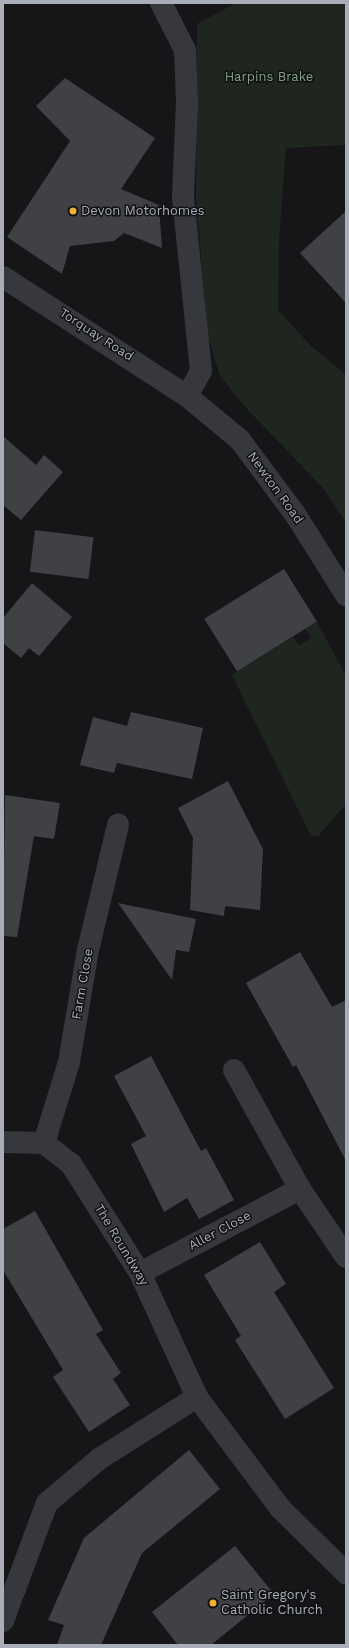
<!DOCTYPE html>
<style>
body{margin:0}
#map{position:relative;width:349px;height:1648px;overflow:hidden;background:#161618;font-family:"Work Sans",sans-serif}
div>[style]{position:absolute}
.green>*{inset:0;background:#1e261f}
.building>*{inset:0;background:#404145;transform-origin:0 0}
.minor>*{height:22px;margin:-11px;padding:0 11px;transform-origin:11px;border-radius:11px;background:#37383d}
.tertiary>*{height:22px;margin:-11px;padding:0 11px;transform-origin:11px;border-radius:11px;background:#37383d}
.dots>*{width:11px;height:11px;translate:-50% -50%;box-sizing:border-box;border:2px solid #111113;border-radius:50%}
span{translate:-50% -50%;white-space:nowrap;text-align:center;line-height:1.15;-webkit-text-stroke:3px #111113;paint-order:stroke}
.park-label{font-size:13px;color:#7fa381}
.poi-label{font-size:13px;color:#a8adb8}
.left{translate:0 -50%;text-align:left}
.street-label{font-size:13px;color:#a8adb8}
.frame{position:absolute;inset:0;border:4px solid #a8adb8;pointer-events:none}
</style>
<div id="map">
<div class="green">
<i style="clip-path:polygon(236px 3px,346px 3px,346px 145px,286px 148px,279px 239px,278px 310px,310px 345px,346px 375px,346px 523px,324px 489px,246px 408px,220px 376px,208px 337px,196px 198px,197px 24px)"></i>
<i style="clip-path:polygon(317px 622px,346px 676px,346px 804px,318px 836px,311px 836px,232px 675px,293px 637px,299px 645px,311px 638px,305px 629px)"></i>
</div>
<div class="building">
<i style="clip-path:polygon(65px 78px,155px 138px,121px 189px,159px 205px,162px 248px,124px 233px,114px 241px,70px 246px,62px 274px,7px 237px,70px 141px,36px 106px)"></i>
<i style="clip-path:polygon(346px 211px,346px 303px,300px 253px)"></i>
<i style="clip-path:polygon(3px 436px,36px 465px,44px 455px,63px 472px,21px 520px,3px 505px)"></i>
<i style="left:35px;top:530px;width:59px;height:42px;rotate:7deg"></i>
<i style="left:284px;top:569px;width:62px;height:94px;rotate:58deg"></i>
<i style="clip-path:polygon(32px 583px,72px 617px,39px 656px,29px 648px,21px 658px,3px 643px,3px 618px)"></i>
<i style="clip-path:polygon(131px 712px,203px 728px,192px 779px,117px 763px,114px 773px,80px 765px,93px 717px,127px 726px)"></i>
<i style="clip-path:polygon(228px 781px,263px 849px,260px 910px,225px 906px,224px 916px,190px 910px,193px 838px,178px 808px)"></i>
<i style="clip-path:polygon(5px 795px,60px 803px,54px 839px,34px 836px,17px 937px,3px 936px)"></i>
<i style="clip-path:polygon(118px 903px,196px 919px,189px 952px,176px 950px,172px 980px)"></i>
<i style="clip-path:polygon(300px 952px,332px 1007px,346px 1000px,346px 1161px,296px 1065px,293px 1067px,246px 983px)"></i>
<i style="clip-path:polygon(151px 1056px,201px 1151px,206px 1148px,234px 1200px,199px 1219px,187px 1198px,164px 1212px,131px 1144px,146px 1136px,114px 1076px)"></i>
<i style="clip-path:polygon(35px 1211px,103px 1330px,96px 1334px,121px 1373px,113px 1379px,130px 1405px,89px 1432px,53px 1377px,63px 1370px,3px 1270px,3px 1229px)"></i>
<i style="clip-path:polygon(260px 1242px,286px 1284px,274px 1292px,334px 1388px,285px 1419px,235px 1340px,241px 1336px,204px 1275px)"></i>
<i style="clip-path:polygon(189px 1450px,220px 1489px,142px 1553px,101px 1645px,57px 1645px,64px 1625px,48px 1620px,84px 1538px)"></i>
<i style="clip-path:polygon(235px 1546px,274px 1594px,211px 1645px,178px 1645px,152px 1612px)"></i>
</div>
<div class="minor">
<i style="left:161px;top:3px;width:53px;rotate:62.9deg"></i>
<i style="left:185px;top:50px;width:51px;rotate:87.8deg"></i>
<i style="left:187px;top:101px;width:96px;rotate:92.4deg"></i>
<i style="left:183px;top:197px;width:175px;rotate:84.1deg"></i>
<i style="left:201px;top:371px;width:29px;rotate:119deg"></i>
<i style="left:234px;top:1070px;width:136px;rotate:61deg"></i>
<i style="left:300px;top:1189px;width:82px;rotate:55.9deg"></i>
<i style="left:3px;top:1142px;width:41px;rotate:1.4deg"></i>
<i style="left:44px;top:1143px;width:34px;rotate:38deg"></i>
<i style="left:71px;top:1164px;width:129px;rotate:57.7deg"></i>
<i style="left:140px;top:1273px;width:136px;rotate:65.3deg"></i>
<i style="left:197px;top:1397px;width:139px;rotate:53.2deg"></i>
<i style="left:280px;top:1508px;width:93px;rotate:44.6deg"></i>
<i style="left:44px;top:1143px;width:85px;rotate:-72.8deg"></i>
<i style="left:69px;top:1062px;width:114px;rotate:-80.4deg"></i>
<i style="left:88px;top:950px;width:129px;rotate:-76.5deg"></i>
<i style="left:140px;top:1273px;width:181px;rotate:-27.7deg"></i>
<i style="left:3px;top:1621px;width:126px;rotate:-69.6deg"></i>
<i style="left:47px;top:1503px;width:68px;rotate:-40.2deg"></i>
<i style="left:99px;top:1459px;width:116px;rotate:-32.3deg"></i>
</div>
<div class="tertiary">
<i style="left:3px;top:277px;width:219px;rotate:32.9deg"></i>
<i style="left:187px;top:396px;width:69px;rotate:39.7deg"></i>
<i style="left:240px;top:440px;width:92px;rotate:53.4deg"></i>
<i style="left:295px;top:514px;width:96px;rotate:57.8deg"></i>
</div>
<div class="dots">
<i style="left:73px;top:211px;background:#f2b134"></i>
<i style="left:213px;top:1603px;background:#f2b134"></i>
</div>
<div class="park-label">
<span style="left:269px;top:77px">Harpins Brake</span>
</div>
<div class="poi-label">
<span class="left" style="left:81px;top:211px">Devon Motorhomes</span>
<span class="left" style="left:221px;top:1603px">Saint Gregory's<br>Catholic Church</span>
</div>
<div class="street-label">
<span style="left:96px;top:335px;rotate:33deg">Torquay Road</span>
<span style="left:275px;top:488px;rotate:54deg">Newton Road</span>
<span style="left:83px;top:984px;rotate:-80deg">Farm Close</span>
<span style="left:220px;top:1231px;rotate:-28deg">Aller Close</span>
<span style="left:121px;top:1245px;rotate:59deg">The Roundway</span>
</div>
<div class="frame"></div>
</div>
